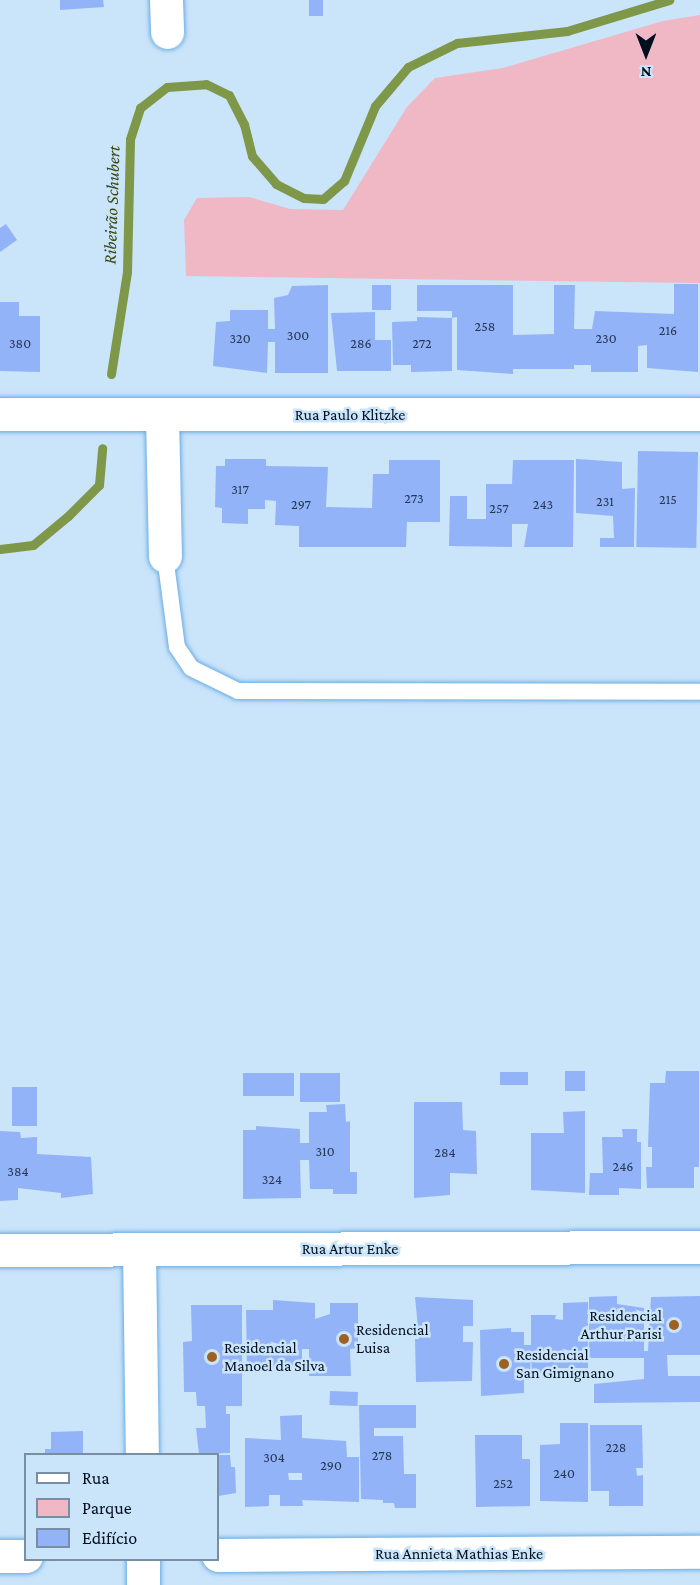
<!DOCTYPE html>
<meta charset="utf-8">
<style>
body{margin:0}
#map{position:relative;width:700px;height:1585px;overflow:hidden;background:#cae4fa;font-family:"Crimson Pro",serif}
div>[style]{position:absolute}
.green>*{inset:0;background:#f0b7c4}
.stream>*{height:9px;margin:-4.5px;padding:0 4.5px;transform-origin:4.5px;border-radius:4.5px;background:#7e9749}
.building>*{inset:0;background:#92b3f7;transform-origin:0 0}
.roads{filter:drop-shadow(0 0 2px #6aade3) drop-shadow(0 0 2px #6aade3)}
.lane>*{height:16px;margin:-8px;padding:0 8px;transform-origin:8px;border-radius:8px;background:#fff}
.street>*{height:33px;margin:-16.5px;padding:0 16.5px;transform-origin:16.5px;border-radius:16.5px;background:#fff}
.dots>*{width:16px;height:16px;translate:-50% -50%;box-sizing:border-box;border:3px solid #cae4fa;border-radius:50%}
span{translate:-50% -50%;white-space:nowrap;text-align:center;line-height:1.15;-webkit-text-stroke:5px #cae4fa;paint-order:stroke}
.number-label{font-size:14px;color:#243754}
.number-label span{-webkit-text-stroke-width:0}
.street-label{font-size:16px;color:#000e1d}
.poi-label{font-size:16px;color:#000e1d}
.right{translate:-100% -50%;text-align:right}
.left{translate:0 -50%;text-align:left}
.water-label{font-size:18px;color:#38480e;font-style:italic}
.legend{position:absolute;left:24px;top:1453px;width:195px;height:108px;box-sizing:border-box;background:#cae4fa;border:2px solid #798ea2;margin:0;padding:8px 10px;list-style:none;font-size:18px;color:#000e1d}
.legend li{display:flex;align-items:center;gap:12px;height:30px}
.legend b{width:30px;border:2px solid #798ea2}
.north{position:absolute;left:616px;top:24px;width:60px;height:60px;-webkit-text-stroke:4px #cae4fa;paint-order:stroke;rotate:180deg;font-size:16px;font-weight:700;line-height:24px;text-align:center;color:#000e1d}
.north::after{content:'';display:block;margin:auto;width:21px;height:27px;background:#000e1d;clip-path:polygon(50% 0,100% 100%,50% 72%,0 100%)}
</style>
<div id="map">
<div class="green">
<i style="clip-path:polygon(700px 15px,700px 283px,186px 276px,184px 220px,197px 198px,249px 197px,290px 209px,343px 210px,407px 107px,435px 78px,503px 68px,663px 21px)"></i>
</div>
<div class="stream">
<i style="left:111px;top:374px;width:103px;rotate:-81.1deg"></i>
<i style="left:127px;top:272px;width:133px;rotate:-88.7deg"></i>
<i style="left:130px;top:139px;width:33px;rotate:-72deg"></i>
<i style="left:140px;top:108px;width:34px;rotate:-38deg"></i>
<i style="left:167px;top:87px;width:39px;rotate:-4deg"></i>
<i style="left:206px;top:84px;width:25px;rotate:26deg"></i>
<i style="left:229px;top:95px;width:33px;rotate:63deg"></i>
<i style="left:244px;top:124px;width:33px;rotate:76deg"></i>
<i style="left:252px;top:156px;width:37px;rotate:49deg"></i>
<i style="left:276px;top:184px;width:31px;rotate:27deg"></i>
<i style="left:304px;top:198px;width:19px;rotate:3deg"></i>
<i style="left:323px;top:199px;width:28px;rotate:-41deg"></i>
<i style="left:344px;top:181px;width:81px;rotate:-67.5deg"></i>
<i style="left:375px;top:106px;width:51px;rotate:-49.8deg"></i>
<i style="left:408px;top:67px;width:55px;rotate:-26.1deg"></i>
<i style="left:457px;top:43px;width:111px;rotate:-6.2deg"></i>
<i style="left:567px;top:31px;width:107px;rotate:-16.9deg"></i>
<i style="left:0;top:549px;width:33px;rotate:-7deg"></i>
<i style="left:33px;top:545px;width:45px;rotate:-39.6deg"></i>
<i style="left:68px;top:516px;width:44px;rotate:-45deg"></i>
<i style="left:99px;top:485px;width:37px;rotate:-85deg"></i>
</div>
<div class="building">
<i style="clip-path:polygon(60px 0,103px 0,104px 7px,60px 10px)"></i>
<i style="left:309px;top:0;width:14px;height:16px"></i>
<i style="clip-path:polygon(6px 224px,17px 240px,0 252px,0 228px)"></i>
<i style="clip-path:polygon(674px 284px,698px 284px,698px 372px,647px 368px,647px 345px,638px 346px,638px 372px,591px 372px,591px 365px,574px 365px,574px 369px,513px 369px,513px 374px,457px 370px,457px 317px,452px 318px,452px 311px,417px 311px,417px 285px,513px 285px,513px 335px,554px 334px,554px 285px,575px 285px,574px 329px,592px 329px,595px 311px,674px 314px)"></i>
<i style="clip-path:polygon(328px 285px,328px 373px,275px 373px,275px 342px,268px 342px,267px 373px,213px 366px,216px 322px,230px 321px,230px 310px,268px 310px,268px 329px,275px 329px,274px 298px,288px 295px,292px 286px)"></i>
<i style="left:372px;top:285px;width:19px;height:25px"></i>
<i style="clip-path:polygon(0 302px,19px 302px,19px 316px,40px 316px,40px 372px,0 371px)"></i>
<i style="clip-path:polygon(375px 312px,375px 340px,391px 340px,391px 371px,337px 371px,331px 313px)"></i>
<i style="clip-path:polygon(417px 317px,452px 318px,452px 371px,411px 372px,411px 365px,393px 365px,392px 322px,417px 321px)"></i>
<i style="left:638px;top:451px;width:60px;height:96px;rotate:1deg"></i>
<i style="clip-path:polygon(225px 459px,266px 459px,266px 466px,328px 467px,326px 507px,372px 508px,373px 474px,389px 474px,389px 460px,440px 460px,440px 522px,407px 522px,406px 547px,299px 547px,299px 526px,275px 525px,276px 501px,265px 500px,265px 509px,248px 509px,248px 524px,222px 523px,222px 508px,215px 507px,216px 466px,225px 466px)"></i>
<i style="clip-path:polygon(576px 459px,622px 462px,622px 489px,635px 488px,634px 547px,600px 547px,600px 538px,614px 538px,613px 516px,576px 513px)"></i>
<i style="clip-path:polygon(513px 460px,574px 460px,573px 547px,524px 547px,528px 524px,512px 524px,512px 547px,449px 546px,450px 496px,467px 496px,467px 519px,486px 519px,486px 484px,512px 484px)"></i>
<i style="left:565px;top:1071px;width:20px;height:20px"></i>
<i style="clip-path:polygon(666px 1071px,699px 1071px,699px 1167px,694px 1167px,694px 1188px,647px 1188px,646px 1167px,652px 1167px,652px 1147px,648px 1147px,650px 1083px,665px 1083px)"></i>
<i style="left:500px;top:1072px;width:28px;height:13px"></i>
<i style="left:294px;top:1073px;width:23px;height:51px;rotate:90deg"></i>
<i style="left:300px;top:1073px;width:40px;height:29px"></i>
<i style="left:37px;top:1087px;width:39px;height:25px;rotate:90deg"></i>
<i style="clip-path:polygon(414px 1102px,462px 1102px,463px 1130px,476px 1131px,477px 1174px,450px 1173px,450px 1195px,414px 1198px)"></i>
<i style="clip-path:polygon(345px 1104px,346px 1122px,350px 1121px,350px 1172px,357px 1172px,357px 1194px,333px 1194px,333px 1189px,310px 1189px,309px 1160px,300px 1160px,301px 1198px,243px 1199px,243px 1130px,256px 1130px,256px 1126px,300px 1129px,300px 1143px,309px 1143px,309px 1112px,327px 1112px,326px 1105px)"></i>
<i style="clip-path:polygon(585px 1111px,585px 1193px,531px 1190px,531px 1133px,564px 1133px,563px 1112px)"></i>
<i style="clip-path:polygon(622px 1129px,637px 1129px,637px 1142px,641px 1142px,641px 1189px,619px 1188px,619px 1195px,589px 1195px,590px 1173px,603px 1173px,602px 1137px,623px 1137px)"></i>
<i style="clip-path:polygon(0 1131px,20px 1132px,21px 1138px,37px 1137px,37px 1154px,91px 1157px,93px 1194px,61px 1198px,61px 1193px,18px 1188px,18px 1200px,0 1201px)"></i>
<i style="clip-path:polygon(617px 1296px,617px 1304px,644px 1308px,644px 1351px,648px 1351px,651px 1297px,700px 1296px,700px 1355px,667px 1355px,668px 1376px,700px 1376px,700px 1402px,594px 1403px,594px 1384px,644px 1379px,644px 1358px,589px 1358px,589px 1297px)"></i>
<i style="clip-path:polygon(415px 1297px,473px 1300px,473px 1326px,463px 1326px,463px 1342px,473px 1342px,472px 1381px,416px 1382px,415px 1339px,419px 1339px)"></i>
<i style="clip-path:polygon(273px 1300px,315px 1303px,315px 1319px,330px 1314px,330px 1303px,358px 1303px,358px 1348px,350px 1349px,351px 1376px,309px 1376px,309px 1349px,302px 1349px,302px 1366px,247px 1369px,246px 1310px,273px 1310px)"></i>
<i style="clip-path:polygon(588px 1302px,588px 1368px,556px 1368px,556px 1373px,532px 1373px,531px 1349px,530px 1379px,524px 1379px,524px 1393px,481px 1396px,480px 1330px,511px 1328px,511px 1332px,524px 1332px,524px 1345px,531px 1345px,531px 1315px,556px 1315px,555px 1319px,563px 1320px,563px 1303px)"></i>
<i style="clip-path:polygon(191px 1305px,242px 1305px,242px 1406px,226px 1406px,226px 1414px,230px 1414px,230px 1453px,199px 1454px,196px 1428px,206px 1428px,205px 1406px,197px 1406px,196px 1392px,184px 1392px,183px 1342px,192px 1341px)"></i>
<i style="left:330px;top:1391px;width:28px;height:14px;rotate:2deg"></i>
<i style="clip-path:polygon(359px 1405px,416px 1405px,416px 1428px,374px 1428px,374px 1436px,403px 1436px,404px 1474px,416px 1474px,416px 1508px,395px 1508px,394px 1503px,383px 1503px,383px 1500px,361px 1499px)"></i>
<i style="clip-path:polygon(evenodd,302px 1415px,302px 1438px,346px 1441px,347px 1457px,359px 1457px,359px 1502px,302px 1500px,303px 1506px,280px 1506px,280px 1495px,269px 1495px,269px 1506px,245px 1507px,245px 1438px,281px 1440px,280px 1416px,302px 1415px,288px 1473px,302px 1473px,302px 1480px,289px 1480px,288px 1473px)"></i>
<i style="clip-path:polygon(560px 1423px,588px 1423px,588px 1502px,540px 1501px,540px 1445px,560px 1444px)"></i>
<i style="clip-path:polygon(590px 1425px,642px 1425px,643px 1468px,636px 1468px,637px 1476px,643px 1475px,643px 1506px,609px 1506px,609px 1491px,591px 1491px)"></i>
<i style="clip-path:polygon(83px 1431px,83px 1454px,45px 1454px,45px 1449px,51px 1449px,51px 1432px)"></i>
<i style="clip-path:polygon(475px 1435px,522px 1435px,522px 1459px,530px 1459px,530px 1506px,476px 1507px)"></i>
<i style="clip-path:polygon(218px 1455px,230px 1455px,231px 1467px,235px 1467px,236px 1493px,218px 1496px)"></i>
</div>
<div class="roads">
<div class="lane">
<i style="left:165px;top:556px;width:92px;rotate:82.5deg"></i>
<i style="left:177px;top:647px;width:25px;rotate:56deg"></i>
<i style="left:191px;top:668px;width:52px;rotate:26.1deg"></i>
<i style="left:238px;top:691px;width:462px;rotate:0.1deg"></i>
</div>
<div class="street">
<i style="left:166px;top:0;width:32px;rotate:88deg"></i>
<i style="left:0;top:414px;width:700px"></i>
<i style="left:162px;top:415px;width:141px;rotate:88.8deg"></i>
<i style="left:139px;top:1249px;width:205px;rotate:89.2deg"></i>
<i style="left:0;top:1250px;width:700px;rotate:-0.25deg"></i>
<i style="left:218px;top:1555px;width:482px;rotate:-0.4deg"></i>
<i style="left:0;top:1556px;width:26px"></i>
<i style="left:143px;top:1585px;width:25px;rotate:-90deg"></i>
</div>
</div>
<div class="dots">
<i style="left:674px;top:1325px;background:#9d6222"></i>
<i style="left:344px;top:1339px;background:#9d6222"></i>
<i style="left:212px;top:1357px;background:#9d6222"></i>
<i style="left:504px;top:1364px;background:#9d6222"></i>
</div>
<div class="number-label">
<span style="left:485px;top:326px">258</span>
<span style="left:668px;top:330px">216</span>
<span style="left:298px;top:335px">300</span>
<span style="left:240px;top:338px">320</span>
<span style="left:606px;top:338px">230</span>
<span style="left:20px;top:343px">380</span>
<span style="left:361px;top:343px">286</span>
<span style="left:422px;top:343px">272</span>
<span style="left:240px;top:489px">317</span>
<span style="left:414px;top:498px">273</span>
<span style="left:668px;top:499px">215</span>
<span style="left:605px;top:501px">231</span>
<span style="left:301px;top:504px">297</span>
<span style="left:543px;top:504px">243</span>
<span style="left:499px;top:508px">257</span>
<span style="left:325px;top:1151px">310</span>
<span style="left:445px;top:1152px">284</span>
<span style="left:623px;top:1166px">246</span>
<span style="left:18px;top:1171px">384</span>
<span style="left:272px;top:1179px">324</span>
<span style="left:616px;top:1447px">228</span>
<span style="left:382px;top:1455px">278</span>
<span style="left:274px;top:1457px">304</span>
<span style="left:331px;top:1465px">290</span>
<span style="left:564px;top:1473px">240</span>
<span style="left:503px;top:1483px">252</span>
</div>
<div class="street-label">
<span style="left:350px;top:415px">Rua Paulo Klitzke</span>
<span style="left:350px;top:1249px">Rua Artur Enke</span>
<span style="left:459px;top:1554px">Rua Annieta Mathias Enke</span>
</div>
<div class="poi-label">
<span class="right" style="left:662px;top:1325px">Residencial<br>Arthur Parisi</span>
<span class="left" style="left:356px;top:1339px">Residencial<br>Luisa</span>
<span class="left" style="left:224px;top:1357px">Residencial<br>Manoel da Silva</span>
<span class="left" style="left:516px;top:1364px">Residencial<br>San Gimignano</span>
</div>
<div class="water-label">
<span style="left:112px;top:205px;rotate:-88deg">Ribeirão Schubert</span>
</div>
<ul class="legend">
<li><b style="height:8px;background:#fff"></b>Rua</li>
<li><b style="height:16px;background:#f0b7c4"></b>Parque</li>
<li><b style="height:16px;background:#92b3f7"></b>Edifício</li>
</ul>
<div class="north">N</div>
</div>
